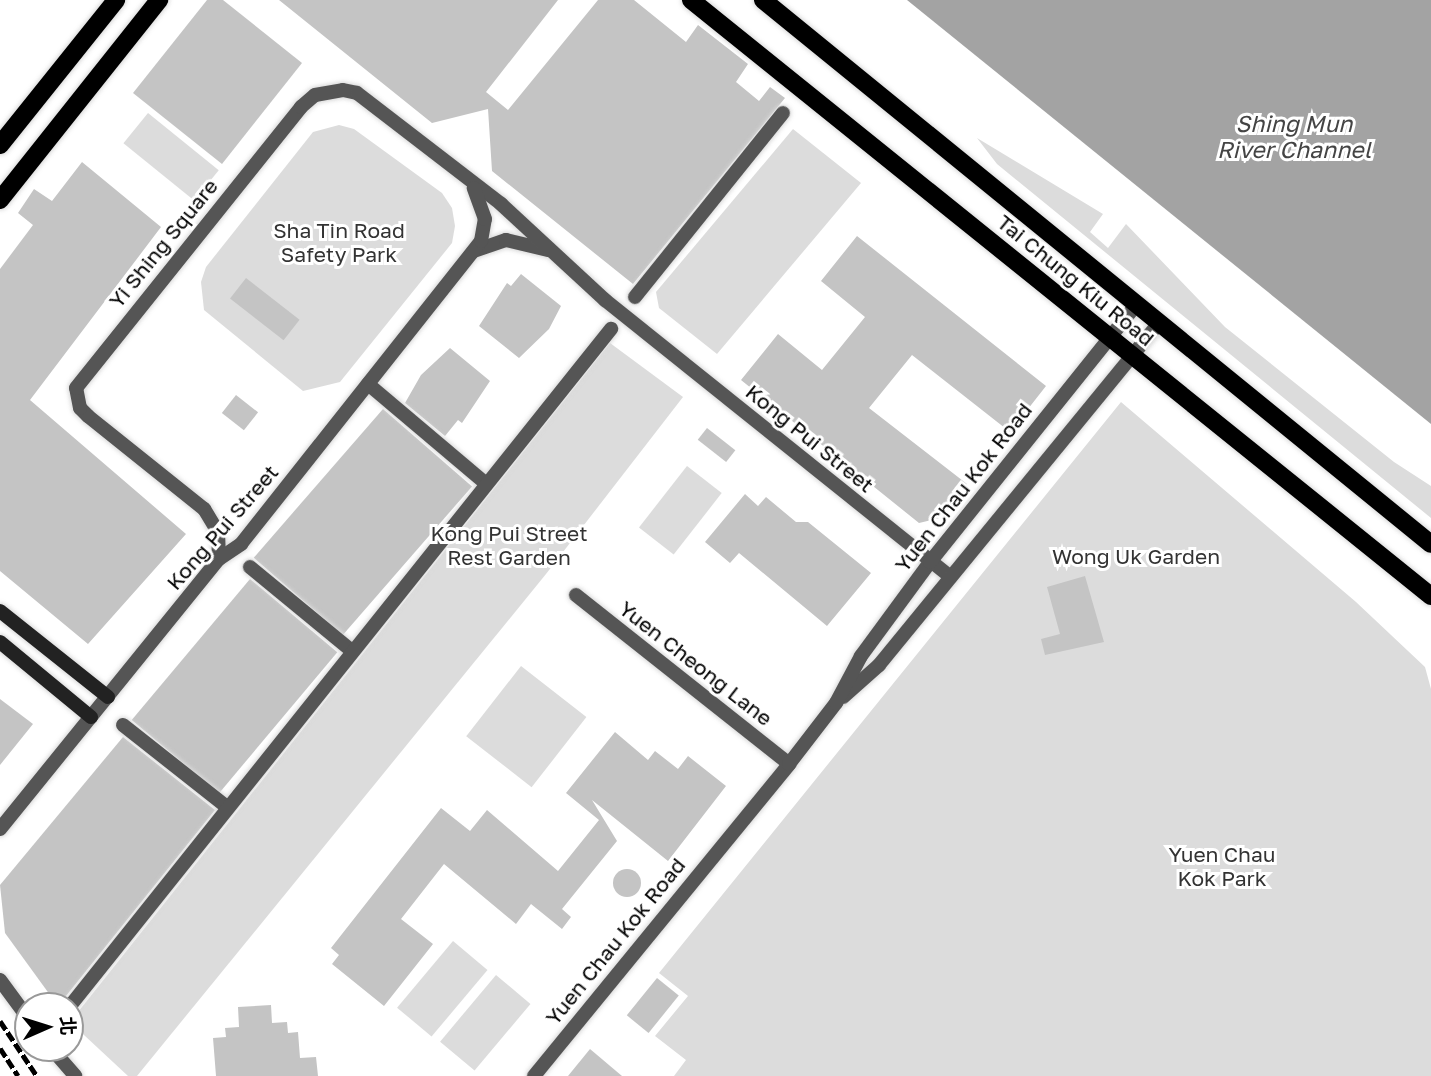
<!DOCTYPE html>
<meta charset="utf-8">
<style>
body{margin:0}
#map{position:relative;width:1431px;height:1076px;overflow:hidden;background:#fff;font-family:"Golos Text","Noto Sans TC",sans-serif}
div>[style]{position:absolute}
.green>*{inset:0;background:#dcdcdc;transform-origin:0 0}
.water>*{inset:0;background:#a3a3a3}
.building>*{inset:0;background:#c4c4c4;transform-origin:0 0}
.round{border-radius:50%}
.roads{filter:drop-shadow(0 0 2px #dbdbdb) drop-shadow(0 0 2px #dbdbdb)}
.street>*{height:14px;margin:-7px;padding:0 7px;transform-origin:7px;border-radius:7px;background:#555}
.secondary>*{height:14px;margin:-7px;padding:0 7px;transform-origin:7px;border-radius:7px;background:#222}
.primary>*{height:18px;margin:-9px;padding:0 9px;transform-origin:9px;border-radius:9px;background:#000}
.rail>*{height:5px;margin-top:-2.5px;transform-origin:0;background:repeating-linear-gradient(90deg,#000 0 10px,transparent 0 13.5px)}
span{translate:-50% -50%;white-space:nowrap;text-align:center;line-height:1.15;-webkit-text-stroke:6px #fff;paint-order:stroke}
.park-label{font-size:21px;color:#333}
.street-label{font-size:21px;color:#000}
.water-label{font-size:23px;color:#444;font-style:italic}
.north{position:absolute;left:14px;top:992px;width:70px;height:70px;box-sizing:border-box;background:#fff;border:2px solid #999;border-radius:50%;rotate:87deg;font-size:19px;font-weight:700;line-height:28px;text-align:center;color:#000}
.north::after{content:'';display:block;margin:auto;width:24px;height:32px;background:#000;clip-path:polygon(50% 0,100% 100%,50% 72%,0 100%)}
</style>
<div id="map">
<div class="green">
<i style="left:148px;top:113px;width:91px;height:39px;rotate:39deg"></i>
<i style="clip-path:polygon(339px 125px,354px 129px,442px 193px,452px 208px,455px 226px,452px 243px,340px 382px,303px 391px,204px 310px,201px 282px,206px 267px,313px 132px)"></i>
<i style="clip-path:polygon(793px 129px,861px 183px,717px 354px,659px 308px,656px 292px)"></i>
<i style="clip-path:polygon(977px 138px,1103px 214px,1090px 232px,1108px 248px,1126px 224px,1225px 327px,1394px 462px,1431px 486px,1431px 518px,997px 164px)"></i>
<i style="clip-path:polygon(610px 343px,683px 397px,546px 574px,137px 1076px,128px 1076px,70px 1022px)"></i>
<i style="clip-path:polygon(1121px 402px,1356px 602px,1425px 667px,1431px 689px,1431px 1076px,674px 1076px,686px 1060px,655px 1036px,688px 996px,659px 973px)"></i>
<i style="left:687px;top:466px;width:44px;height:78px;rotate:38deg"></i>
<i style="left:521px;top:666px;width:83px;height:89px;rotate:38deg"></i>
<i style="left:453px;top:941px;width:45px;height:87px;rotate:40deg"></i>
<i style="left:496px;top:975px;width:45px;height:87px;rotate:40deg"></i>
</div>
<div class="water">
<i style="clip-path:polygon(907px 0,1431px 0,1431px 424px)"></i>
</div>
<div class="building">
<i style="clip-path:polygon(207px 0,223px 0,302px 63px,222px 164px,133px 93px)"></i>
<i style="clip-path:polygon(279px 0,558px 0,486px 92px,508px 110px,598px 0,634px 0,686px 42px,698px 25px,748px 64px,736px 82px,759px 101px,770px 87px,785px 98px,633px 284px,492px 171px,488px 109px,432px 123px)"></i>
<i style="clip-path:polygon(82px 162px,161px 227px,30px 400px,186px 534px,88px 644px,0 571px,0 269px,33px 225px,18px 213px,34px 189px,52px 201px)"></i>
<i style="clip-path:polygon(857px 236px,1046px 386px,1010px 432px,912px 355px,869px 408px,967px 484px,940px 518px,919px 523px,741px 380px,778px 334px,822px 370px,865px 317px,821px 281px)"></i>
<i style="clip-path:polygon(521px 274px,561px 306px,549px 329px,519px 358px,479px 326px,507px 283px,511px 286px)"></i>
<i style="left:246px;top:278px;width:68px;height:26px;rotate:38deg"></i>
<i style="clip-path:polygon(450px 348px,490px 381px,462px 423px,458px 420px,445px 436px,405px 403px,421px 375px)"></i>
<i style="left:236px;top:395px;width:28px;height:23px;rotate:38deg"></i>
<i style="left:383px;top:409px;width:118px;height:197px;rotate:41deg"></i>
<i style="left:707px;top:428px;width:36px;height:15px;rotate:38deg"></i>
<i style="clip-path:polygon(745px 494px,758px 506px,766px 497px,796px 522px,808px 522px,871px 573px,827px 626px,739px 553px,730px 563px,705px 542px)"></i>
<i style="clip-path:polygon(1085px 576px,1104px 642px,1045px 655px,1041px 639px,1060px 634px,1047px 587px)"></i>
<i style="left:250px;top:579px;width:114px;height:184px;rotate:40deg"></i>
<i style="clip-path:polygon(0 699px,33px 724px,0 765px)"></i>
<i style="clip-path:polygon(615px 732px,648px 760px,655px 751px,678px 769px,688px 756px,726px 786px,668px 861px,592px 800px,617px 841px,562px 909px,571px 917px,562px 929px,531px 904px,516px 924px,444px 864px,401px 919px,433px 944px,384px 1006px,332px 964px,339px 955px,331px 948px,441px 808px,470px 831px,487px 810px,558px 871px,599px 820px,566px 793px)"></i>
<i style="clip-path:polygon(123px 737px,215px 810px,58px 1006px,5px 933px,0 885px)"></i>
<i class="round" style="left:613px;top:869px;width:28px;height:28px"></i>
<i style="left:657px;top:978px;width:28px;height:48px;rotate:39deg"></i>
<i style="clip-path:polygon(271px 1005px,272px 1023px,287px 1022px,288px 1033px,298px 1032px,300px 1058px,316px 1057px,318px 1076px,216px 1076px,213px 1038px,226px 1037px,225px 1028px,239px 1027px,238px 1007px)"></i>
<i style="clip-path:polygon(590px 1049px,622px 1076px,568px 1076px)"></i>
</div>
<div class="roads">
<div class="street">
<i style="left:474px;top:251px;width:34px;rotate:-19deg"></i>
<i style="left:506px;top:240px;width:43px;rotate:13.4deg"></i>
<i style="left:635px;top:297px;width:236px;rotate:-51.2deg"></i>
<i style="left:368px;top:384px;width:153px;rotate:40.2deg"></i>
<i style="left:219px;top:559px;width:27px;rotate:-92deg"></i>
<i style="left:218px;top:532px;width:27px;rotate:-121deg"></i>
<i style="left:204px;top:509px;width:149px;rotate:-141.3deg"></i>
<i style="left:88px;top:416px;width:11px;rotate:-135deg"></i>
<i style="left:80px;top:408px;width:20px;rotate:-101deg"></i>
<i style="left:76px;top:388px;width:360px;rotate:-51.3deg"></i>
<i style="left:301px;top:107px;width:18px;rotate:-41deg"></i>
<i style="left:315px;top:95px;width:28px;rotate:-10deg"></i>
<i style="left:343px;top:90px;width:14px;rotate:12deg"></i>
<i style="left:357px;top:93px;width:182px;rotate:37.6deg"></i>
<i style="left:501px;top:204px;width:142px;rotate:42.7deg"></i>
<i style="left:605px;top:300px;width:441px;rotate:38.7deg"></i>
<i style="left:250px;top:567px;width:132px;rotate:39.5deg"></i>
<i style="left:576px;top:595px;width:272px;rotate:38.4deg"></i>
<i style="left:843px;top:697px;width:48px;rotate:-41.6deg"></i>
<i style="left:879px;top:665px;width:441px;rotate:-50.7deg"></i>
<i style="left:123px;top:725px;width:132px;rotate:38.3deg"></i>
<i style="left:0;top:829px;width:348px;rotate:-51deg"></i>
<i style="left:219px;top:559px;width:27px;rotate:-34deg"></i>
<i style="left:241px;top:544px;width:387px;rotate:-51.6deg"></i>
<i style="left:481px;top:241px;width:22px;rotate:-80deg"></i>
<i style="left:485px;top:219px;width:33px;rotate:-110deg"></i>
<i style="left:0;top:980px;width:47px;rotate:53.6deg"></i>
<i style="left:70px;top:1006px;width:867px;rotate:-51.37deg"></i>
<i style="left:51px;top:1048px;width:37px;rotate:49deg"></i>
<i style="left:534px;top:1076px;width:403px;rotate:-50.7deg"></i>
<i style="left:789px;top:764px;width:77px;rotate:-52.4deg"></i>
<i style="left:836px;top:703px;width:53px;rotate:-62deg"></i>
<i style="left:861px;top:656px;width:117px;rotate:-53.7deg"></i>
<i style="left:930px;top:562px;width:328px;rotate:-51.3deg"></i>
</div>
<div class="secondary">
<i style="left:0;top:611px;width:138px;rotate:38.5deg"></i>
<i style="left:0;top:642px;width:118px;rotate:39.5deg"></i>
</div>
<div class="primary">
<i style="left:691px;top:0;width:950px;rotate:38.85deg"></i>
<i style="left:763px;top:0;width:861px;rotate:39.16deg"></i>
<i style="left:0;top:145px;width:186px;rotate:-51.3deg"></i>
<i style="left:0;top:200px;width:256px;rotate:-51.5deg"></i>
</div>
</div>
<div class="rail">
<i style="left:0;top:1021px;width:66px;rotate:56.1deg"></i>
<i style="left:0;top:1048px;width:33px;rotate:57deg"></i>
</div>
<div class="park-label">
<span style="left:339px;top:242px">Sha Tin Road<br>Safety Park</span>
<span style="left:509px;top:545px">Kong Pui Street<br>Rest Garden</span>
<span style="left:1136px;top:556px">Wong Uk Garden</span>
<span style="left:1222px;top:866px">Yuen Chau<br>Kok Park</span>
</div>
<div class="street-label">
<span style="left:163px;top:243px;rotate:-51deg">Yi Shing Square</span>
<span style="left:1076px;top:280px;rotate:39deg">Tai Chung Kiu Road</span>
<span style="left:810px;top:438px;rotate:39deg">Kong Pui Street</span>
<span style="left:963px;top:487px;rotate:-52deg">Yuen Chau Kok Road</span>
<span style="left:222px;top:527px;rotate:-49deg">Kong Pui Street</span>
<span style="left:696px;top:663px;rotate:38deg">Yuen Cheong Lane</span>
<span style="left:615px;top:941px;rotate:-51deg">Yuen Chau Kok Road</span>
</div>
<div class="water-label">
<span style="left:1294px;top:136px">Shing Mun<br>River Channel</span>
</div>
<div class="north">北</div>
</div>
